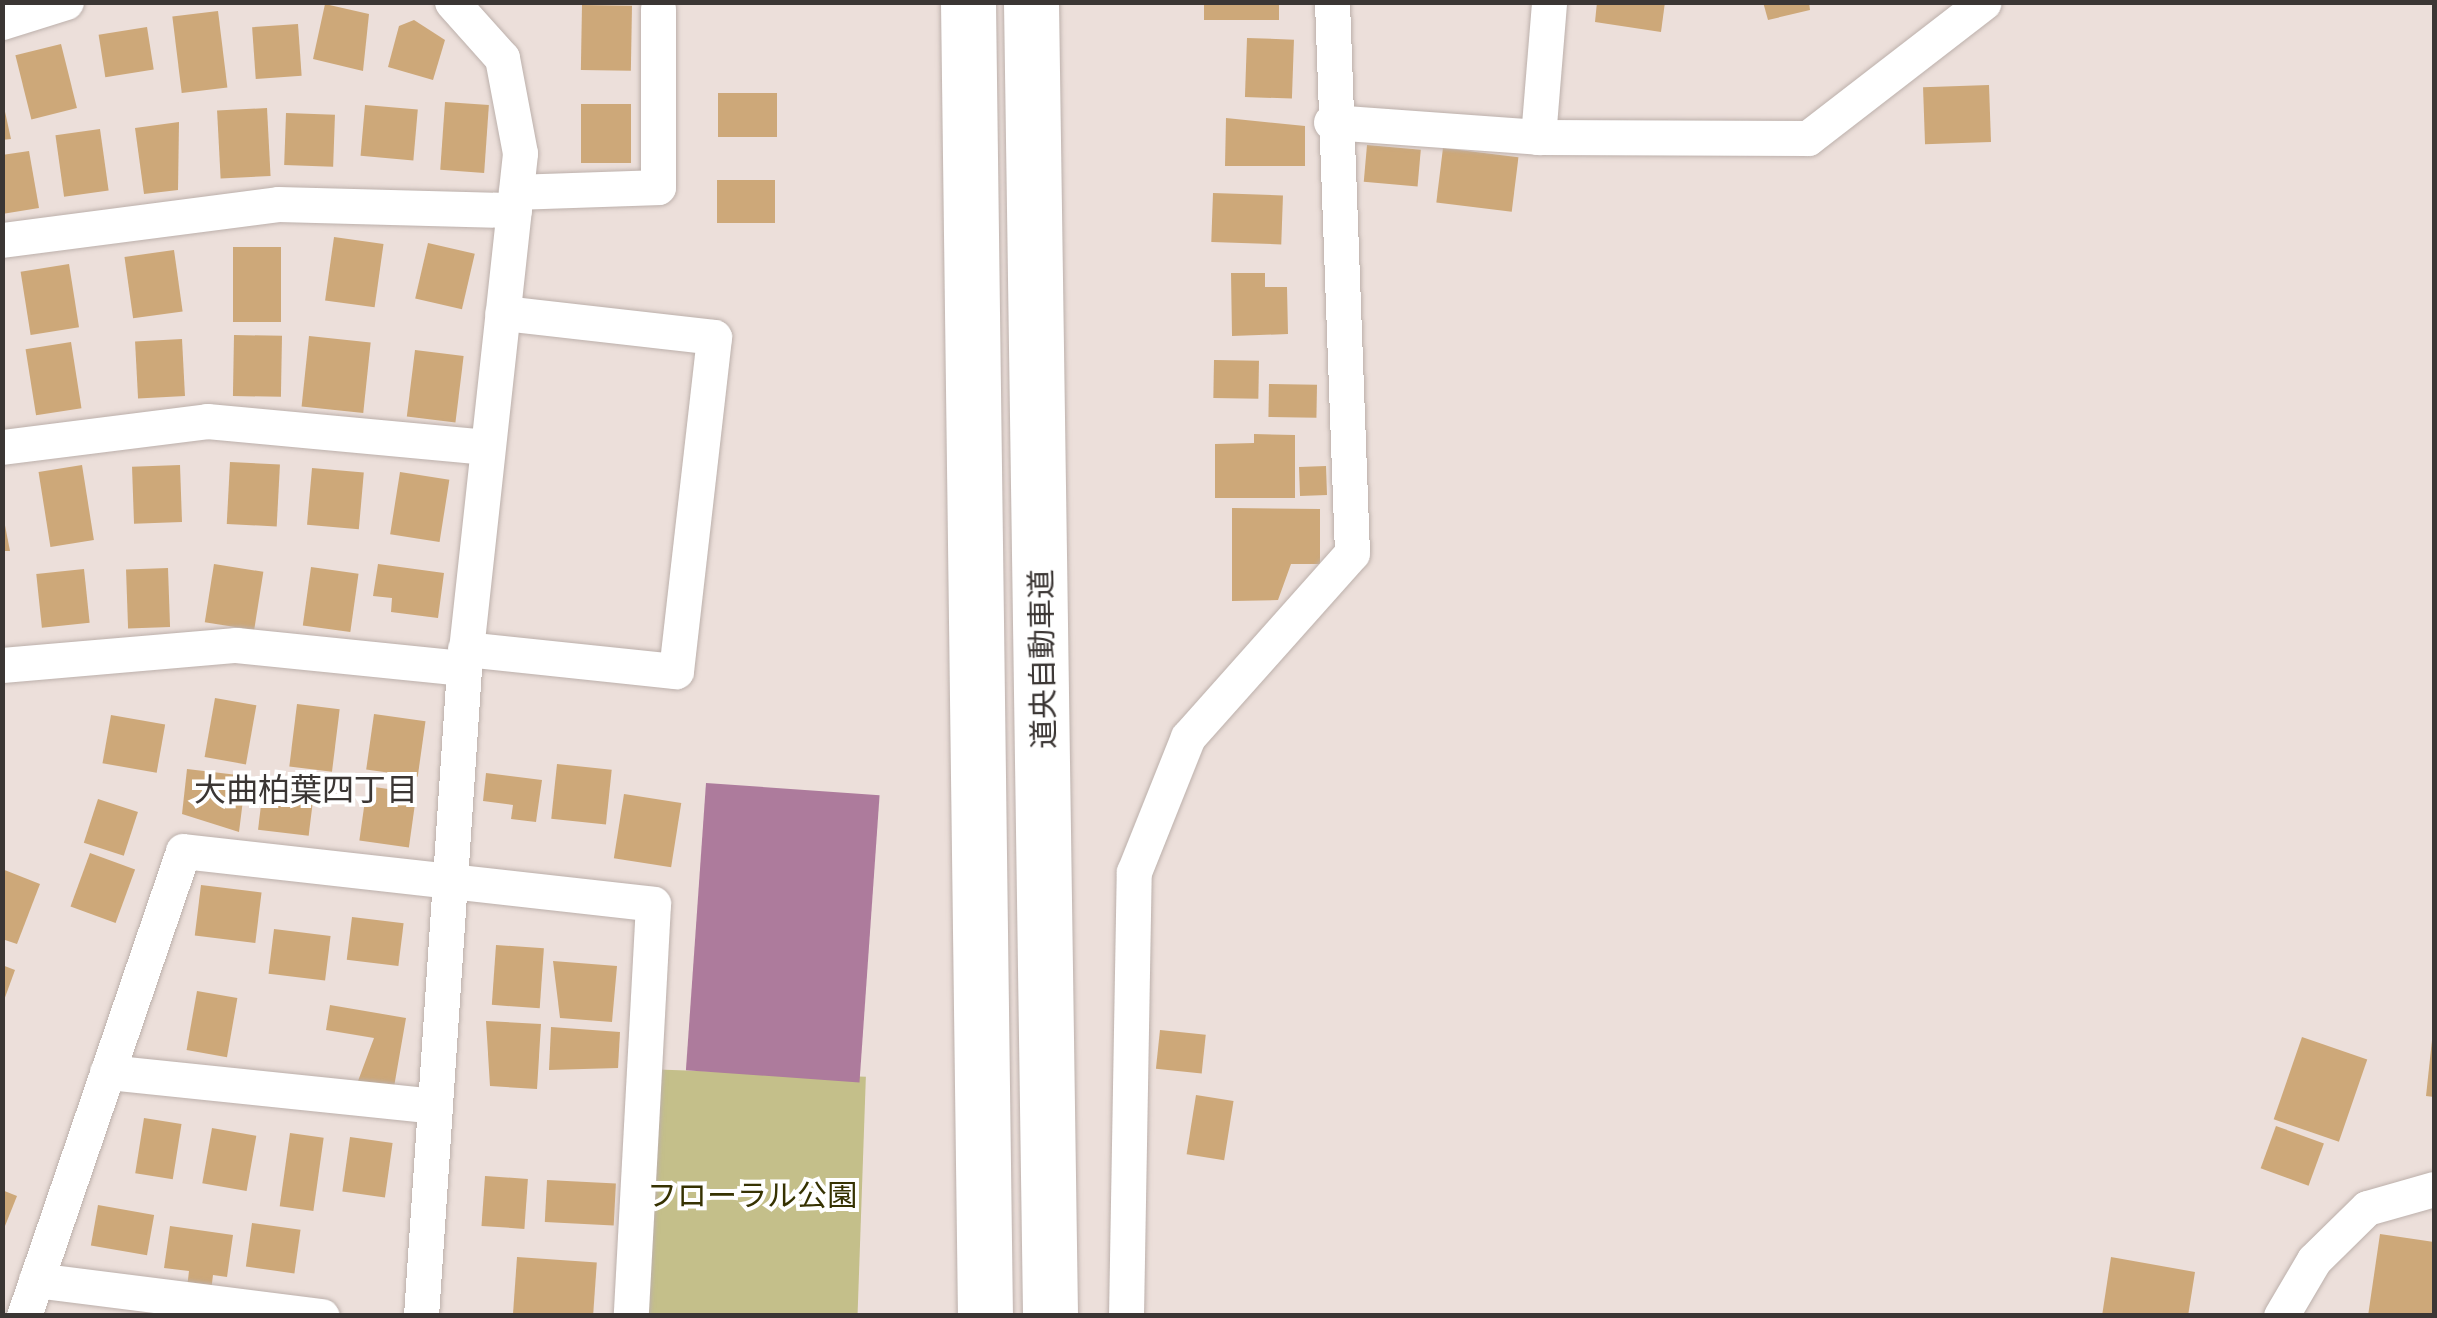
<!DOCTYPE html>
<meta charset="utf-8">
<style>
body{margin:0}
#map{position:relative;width:2437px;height:1318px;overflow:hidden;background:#ecdfda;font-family:"Space Grotesk","Noto Sans JP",sans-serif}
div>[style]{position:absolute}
.green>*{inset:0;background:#c4bf8a;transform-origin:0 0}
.water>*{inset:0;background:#ad7b9c;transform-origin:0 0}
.building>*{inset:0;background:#cda879;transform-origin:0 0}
.roads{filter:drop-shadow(0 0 2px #bcb0ab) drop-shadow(0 0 2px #bcb0ab)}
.minor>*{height:35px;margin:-17.5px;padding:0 17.5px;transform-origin:17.5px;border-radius:17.5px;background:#fff}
.motorway>*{height:55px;margin:-27.5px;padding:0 27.5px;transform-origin:27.5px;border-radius:27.5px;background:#fff}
span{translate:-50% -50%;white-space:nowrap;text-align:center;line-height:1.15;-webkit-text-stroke:8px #fff;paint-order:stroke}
.street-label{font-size:30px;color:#3b3634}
.park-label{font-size:30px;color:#363202}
.neighbourhood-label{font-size:32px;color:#3b3634}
.frame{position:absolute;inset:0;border:5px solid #3b3634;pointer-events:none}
</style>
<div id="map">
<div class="green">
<i style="left:644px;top:1069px;width:222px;height:247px;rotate:2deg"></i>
</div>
<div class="water">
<i style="left:706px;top:783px;width:174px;height:288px;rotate:4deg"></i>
</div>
<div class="building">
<i style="left:1204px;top:2px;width:75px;height:18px"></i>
<i style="clip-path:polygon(1597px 2px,1665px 2px,1661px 32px,1595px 22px)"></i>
<i style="clip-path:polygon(1763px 2px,1809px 2px,1810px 10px,1768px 20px)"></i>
<i style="clip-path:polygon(325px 4px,369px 14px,363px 71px,313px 59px)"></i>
<i style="left:582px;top:5px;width:50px;height:65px;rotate:1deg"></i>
<i style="left:218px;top:11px;width:77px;height:46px;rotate:83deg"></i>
<i style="clip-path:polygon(414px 20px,445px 40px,433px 80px,388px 67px,399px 26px)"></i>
<i style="left:298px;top:24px;width:52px;height:46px;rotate:86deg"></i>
<i style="left:147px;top:27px;width:43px;height:49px;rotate:81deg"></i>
<i style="left:1247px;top:38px;width:47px;height:59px;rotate:2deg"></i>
<i style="left:61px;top:44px;width:66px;height:47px;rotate:76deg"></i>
<i style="left:1989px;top:85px;width:57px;height:66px;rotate:88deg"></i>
<i style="left:718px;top:93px;width:59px;height:44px"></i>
<i style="clip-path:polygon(2px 98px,11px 139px,2px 140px)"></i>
<i style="left:445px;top:102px;width:44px;height:68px;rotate:4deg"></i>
<i style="left:581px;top:104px;width:50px;height:59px"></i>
<i style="left:365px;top:105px;width:53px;height:51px;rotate:5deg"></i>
<i style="left:267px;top:108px;width:68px;height:50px;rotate:87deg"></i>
<i style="left:286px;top:113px;width:49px;height:52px;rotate:2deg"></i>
<i style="clip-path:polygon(1226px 118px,1305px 126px,1305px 166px,1225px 166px)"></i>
<i style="clip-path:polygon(179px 122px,178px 190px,144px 194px,135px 128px)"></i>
<i style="left:100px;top:129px;width:62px;height:45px;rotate:82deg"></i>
<i style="left:1367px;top:145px;width:54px;height:37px;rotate:5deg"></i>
<i style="left:1443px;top:148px;width:76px;height:55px;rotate:7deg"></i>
<i style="clip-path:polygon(29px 151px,39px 208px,2px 214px,2px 155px)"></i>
<i style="left:717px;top:180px;width:58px;height:43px"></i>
<i style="left:1213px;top:193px;width:70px;height:49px;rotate:2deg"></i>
<i style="left:334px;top:237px;width:50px;height:64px;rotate:8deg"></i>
<i style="left:428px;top:243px;width:48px;height:57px;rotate:13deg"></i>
<i style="left:233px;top:247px;width:48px;height:75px"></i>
<i style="left:174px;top:250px;width:62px;height:50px;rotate:82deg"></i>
<i style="left:69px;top:264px;width:64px;height:49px;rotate:81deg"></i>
<i style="clip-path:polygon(1231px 273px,1265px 273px,1265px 287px,1287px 287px,1288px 334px,1232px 336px)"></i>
<i style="left:234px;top:335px;width:48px;height:61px;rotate:1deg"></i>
<i style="left:309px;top:336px;width:62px;height:71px;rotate:6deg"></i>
<i style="left:182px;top:339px;width:57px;height:47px;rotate:87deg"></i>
<i style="left:71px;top:342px;width:67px;height:46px;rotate:81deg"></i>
<i style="left:415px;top:350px;width:49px;height:67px;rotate:7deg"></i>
<i style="left:1214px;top:360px;width:45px;height:38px;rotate:1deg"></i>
<i style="left:1269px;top:384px;width:48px;height:33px;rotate:1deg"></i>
<i style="clip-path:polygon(1254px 434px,1295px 435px,1295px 498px,1215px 498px,1215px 444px,1254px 443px)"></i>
<i style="left:230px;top:462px;width:50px;height:62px;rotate:3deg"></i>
<i style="left:82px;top:465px;width:76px;height:44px;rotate:81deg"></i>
<i style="left:180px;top:465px;width:57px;height:48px;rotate:88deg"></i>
<i style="left:1326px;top:466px;width:29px;height:27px;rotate:88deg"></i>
<i style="left:312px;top:468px;width:52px;height:57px;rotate:5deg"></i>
<i style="left:400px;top:472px;width:50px;height:63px;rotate:9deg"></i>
<i style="clip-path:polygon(1232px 508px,1320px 509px,1320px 564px,1291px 564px,1278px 600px,1232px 601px)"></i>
<i style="clip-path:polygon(2px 510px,10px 551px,2px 551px)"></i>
<i style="left:214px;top:564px;width:50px;height:59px;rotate:9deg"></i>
<i style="clip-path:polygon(378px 564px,444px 573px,438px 618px,391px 612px,392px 598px,373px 596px)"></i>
<i style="left:311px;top:567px;width:48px;height:59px;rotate:8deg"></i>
<i style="left:168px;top:568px;width:59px;height:42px;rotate:88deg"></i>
<i style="left:84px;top:569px;width:54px;height:48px;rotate:84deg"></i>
<i style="left:215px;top:698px;width:42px;height:60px;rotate:10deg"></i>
<i style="left:297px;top:704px;width:43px;height:63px;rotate:7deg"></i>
<i style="left:374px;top:714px;width:52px;height:56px;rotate:8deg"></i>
<i style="left:111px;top:715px;width:55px;height:49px;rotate:10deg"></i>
<i style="left:557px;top:764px;width:55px;height:55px;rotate:6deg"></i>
<i style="clip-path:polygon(187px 769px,246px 776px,239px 832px,182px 814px)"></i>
<i style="clip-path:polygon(486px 773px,542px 780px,536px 822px,511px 819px,513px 805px,483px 801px)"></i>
<i style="left:264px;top:781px;width:51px;height:49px;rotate:7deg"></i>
<i style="left:367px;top:786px;width:50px;height:55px;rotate:8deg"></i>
<i style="left:624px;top:794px;width:58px;height:65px;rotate:9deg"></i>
<i style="left:98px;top:799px;width:42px;height:46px;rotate:18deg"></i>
<i style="left:90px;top:853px;width:48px;height:57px;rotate:20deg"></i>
<i style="clip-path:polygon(2px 869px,40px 884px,17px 944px,2px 939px)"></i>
<i style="left:201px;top:885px;width:61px;height:51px;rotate:7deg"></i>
<i style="left:352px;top:917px;width:52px;height:43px;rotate:7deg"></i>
<i style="left:274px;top:929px;width:57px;height:45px;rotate:7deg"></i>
<i style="left:496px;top:945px;width:48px;height:60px;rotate:4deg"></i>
<i style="clip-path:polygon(553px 961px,617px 966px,612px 1022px,560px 1018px)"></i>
<i style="clip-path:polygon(2px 965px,15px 970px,3px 1003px,2px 1002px)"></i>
<i style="left:197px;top:991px;width:41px;height:60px;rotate:10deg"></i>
<i style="clip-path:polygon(330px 1005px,406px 1018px,394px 1087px,358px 1081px,374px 1038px,326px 1030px)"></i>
<i style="clip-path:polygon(486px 1021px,541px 1024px,537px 1089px,490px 1086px)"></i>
<i style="clip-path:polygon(551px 1027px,620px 1032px,618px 1068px,549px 1070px)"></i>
<i style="left:1160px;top:1030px;width:46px;height:39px;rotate:6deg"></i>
<i style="left:2302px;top:1037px;width:69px;height:87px;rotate:19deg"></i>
<i style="clip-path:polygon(2432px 1040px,2434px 1040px,2434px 1097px,2426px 1096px)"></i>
<i style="left:1196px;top:1095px;width:38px;height:60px;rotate:9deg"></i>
<i style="left:144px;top:1118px;width:38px;height:56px;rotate:9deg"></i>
<i style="left:2276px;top:1126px;width:51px;height:45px;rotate:20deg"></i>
<i style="left:212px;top:1128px;width:45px;height:56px;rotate:10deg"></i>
<i style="left:290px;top:1133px;width:34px;height:74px;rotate:8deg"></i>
<i style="left:350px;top:1137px;width:43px;height:55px;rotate:8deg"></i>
<i style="left:485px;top:1176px;width:43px;height:50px;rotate:4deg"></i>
<i style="left:547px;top:1180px;width:69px;height:42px;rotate:3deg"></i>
<i style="clip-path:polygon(2px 1190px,17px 1196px,3px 1231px,2px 1231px)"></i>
<i style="left:98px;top:1205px;width:57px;height:41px;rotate:10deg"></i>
<i style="left:252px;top:1223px;width:49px;height:44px;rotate:8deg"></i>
<i style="clip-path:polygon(170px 1226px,233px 1235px,227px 1277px,213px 1275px,211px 1291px,187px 1288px,189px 1271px,164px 1268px)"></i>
<i style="clip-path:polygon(2380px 1234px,2434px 1242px,2434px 1316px,2368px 1316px)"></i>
<i style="left:517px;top:1257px;width:80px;height:59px;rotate:4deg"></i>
<i style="clip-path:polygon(2111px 1257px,2195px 1272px,2188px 1316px,2102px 1316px)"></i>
</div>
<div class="roads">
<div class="minor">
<i style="left:2px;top:22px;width:67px;rotate:-17.4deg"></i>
<i style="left:1331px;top:122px;width:208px;rotate:4.1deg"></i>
<i style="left:1538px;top:137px;width:270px;rotate:0.2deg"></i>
<i style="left:1808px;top:138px;width:222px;rotate:-37.7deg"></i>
<i style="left:1538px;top:137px;width:135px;rotate:-85.3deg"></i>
<i style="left:516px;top:192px;width:142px;rotate:-2deg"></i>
<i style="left:658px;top:187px;width:178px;rotate:-90deg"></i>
<i style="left:2px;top:240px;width:278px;rotate:-7.4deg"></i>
<i style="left:278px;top:204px;width:236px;rotate:1.5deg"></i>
<i style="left:2px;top:447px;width:207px;rotate:-7.2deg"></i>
<i style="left:207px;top:421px;width:281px;rotate:5.3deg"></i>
<i style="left:465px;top:649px;width:212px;rotate:6deg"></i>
<i style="left:676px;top:671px;width:336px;rotate:-83.5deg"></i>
<i style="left:714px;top:337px;width:213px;rotate:-173.5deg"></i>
<i style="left:2px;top:665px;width:235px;rotate:-4.9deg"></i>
<i style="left:236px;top:645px;width:229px;rotate:5.8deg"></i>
<i style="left:107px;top:1072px;width:329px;rotate:5.9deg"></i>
<i style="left:36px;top:1280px;width:288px;rotate:7.2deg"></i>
<i style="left:24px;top:1316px;width:491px;rotate:-71.1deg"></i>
<i style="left:183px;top:851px;width:473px;rotate:6.4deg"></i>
<i style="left:653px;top:904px;width:413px;rotate:93.1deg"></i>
<i style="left:421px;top:1316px;width:649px;rotate:-86.2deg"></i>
<i style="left:464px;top:668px;width:518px;rotate:-83.79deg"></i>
<i style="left:520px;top:153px;width:97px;rotate:-100.7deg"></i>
<i style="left:502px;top:58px;width:75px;rotate:-131.8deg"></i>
<i style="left:1126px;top:1316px;width:444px;rotate:-89deg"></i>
<i style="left:1134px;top:872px;width:145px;rotate:-68.2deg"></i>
<i style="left:1188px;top:737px;width:246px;rotate:-48.3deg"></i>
<i style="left:1352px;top:553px;width:551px;rotate:-92.08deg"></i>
<i style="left:2281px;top:1316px;width:65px;rotate:-59.5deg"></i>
<i style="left:2314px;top:1260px;width:74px;rotate:-44.5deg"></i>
<i style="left:2367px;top:1208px;width:70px;rotate:-15.8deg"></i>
</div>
<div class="motorway">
<i style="left:968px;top:2px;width:1314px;rotate:89.26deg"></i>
<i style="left:1031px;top:2px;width:1314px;rotate:89.17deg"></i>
</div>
</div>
<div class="street-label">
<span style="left:1043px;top:659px;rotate:-91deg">道央自動車道</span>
</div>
<div class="park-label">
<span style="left:752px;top:1196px">フローラル公園</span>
</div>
<div class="neighbourhood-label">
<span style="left:306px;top:790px">大曲柏葉四丁目</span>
</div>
<div class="frame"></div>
</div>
